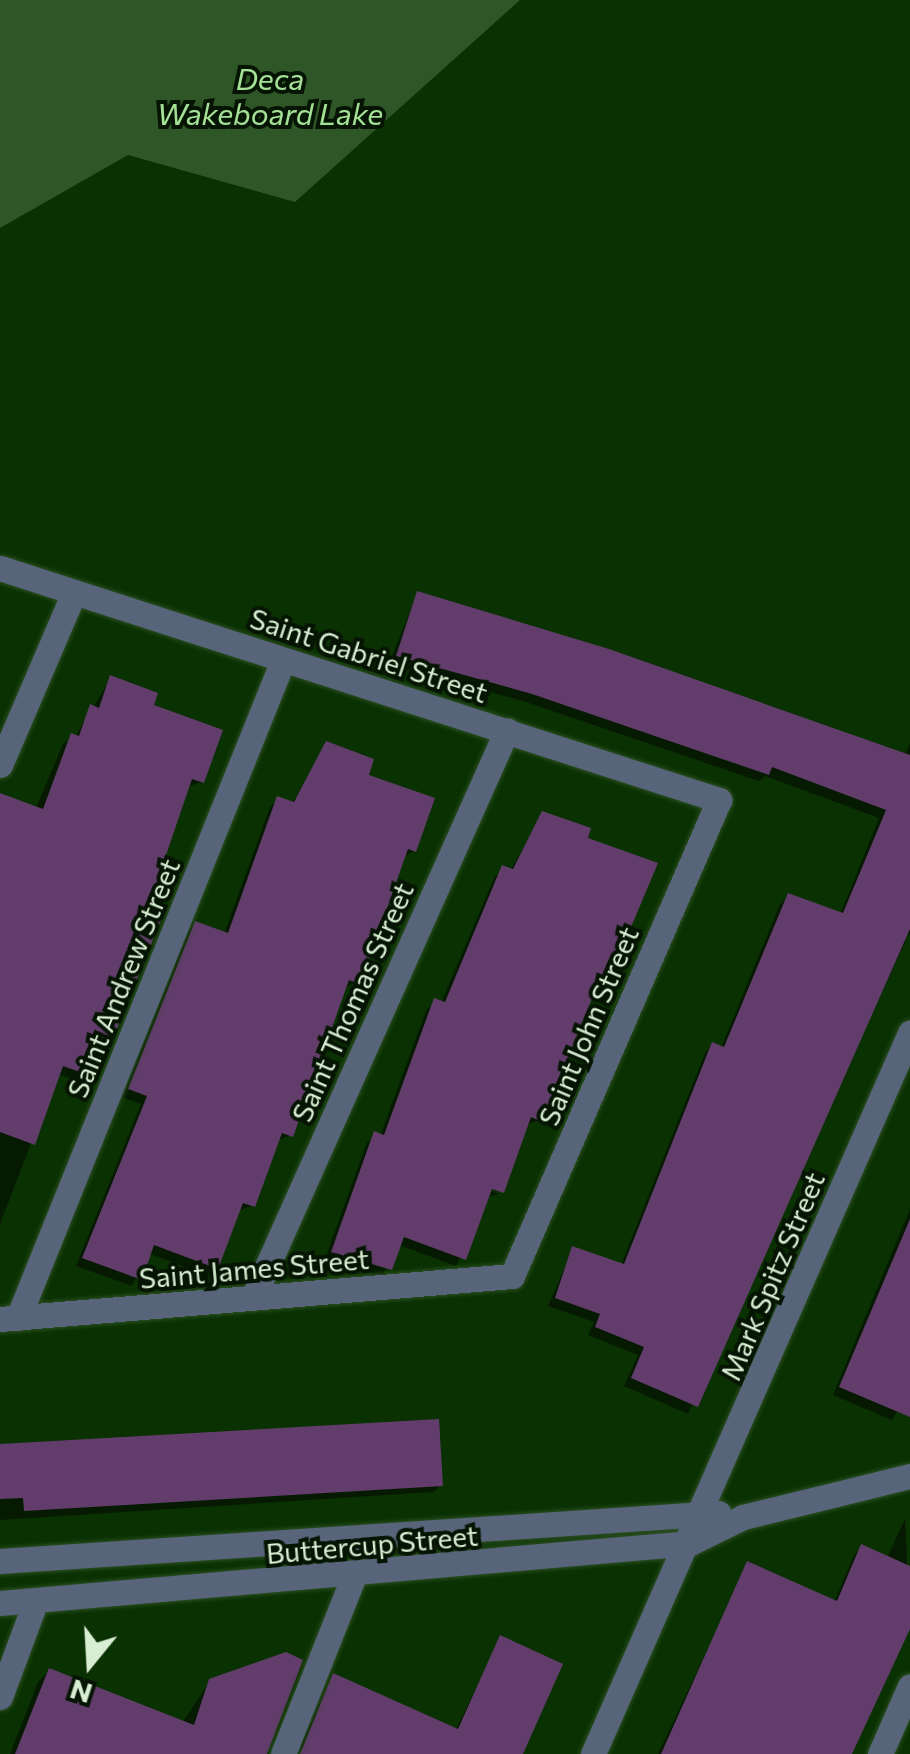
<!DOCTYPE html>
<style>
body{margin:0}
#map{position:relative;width:910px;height:1754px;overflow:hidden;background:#0a3102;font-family:Commissioner,sans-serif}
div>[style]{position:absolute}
.water>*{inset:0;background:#2f5626}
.shadow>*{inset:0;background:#0007}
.building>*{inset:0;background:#623d6b}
.roads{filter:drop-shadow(0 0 2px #2b4f23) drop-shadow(0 0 2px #2b4f23)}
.service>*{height:25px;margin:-12.5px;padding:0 12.5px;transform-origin:12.5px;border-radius:12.5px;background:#57647a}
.minor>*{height:25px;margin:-12.5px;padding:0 12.5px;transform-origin:12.5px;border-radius:12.5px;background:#57647a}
span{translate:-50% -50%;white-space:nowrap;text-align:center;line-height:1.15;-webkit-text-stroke:8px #061503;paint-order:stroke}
.street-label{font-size:28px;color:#d8eed3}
.water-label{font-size:30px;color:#a4e096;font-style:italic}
.north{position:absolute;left:40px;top:1614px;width:100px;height:100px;-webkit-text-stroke:8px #061503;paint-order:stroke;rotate:198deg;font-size:28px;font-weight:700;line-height:40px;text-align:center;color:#d8eed3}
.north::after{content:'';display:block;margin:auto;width:35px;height:45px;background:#d8eed3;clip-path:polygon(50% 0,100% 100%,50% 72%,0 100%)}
</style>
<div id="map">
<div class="water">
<i style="clip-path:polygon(0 0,520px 0,295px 202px,128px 155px,0 228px)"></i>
</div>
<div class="shadow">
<i style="clip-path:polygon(417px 594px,904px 758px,910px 743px,910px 935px,901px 934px,906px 940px,688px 1414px,624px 1386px,638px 1355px,588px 1335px,594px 1322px,548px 1306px,573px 1249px,621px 1265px,705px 1053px,713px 1045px,721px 1048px,780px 904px,789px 896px,840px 915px,879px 818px,765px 776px,759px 781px,523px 701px,389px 664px)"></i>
<i style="clip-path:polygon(111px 678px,151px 706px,202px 782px,187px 787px,95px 1076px,87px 1084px,58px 1074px,0 1224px,0 875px,7px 876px,63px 744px,75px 737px)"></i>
<i style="clip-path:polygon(327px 744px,366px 776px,414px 851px,403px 857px,358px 982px,344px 988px,291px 1135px,276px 1141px,252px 1206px,237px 1211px,208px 1276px,148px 1253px,132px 1286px,76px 1266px,141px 1104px,122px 1097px,188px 932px,196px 924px,224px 934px,270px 807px,278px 799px,292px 804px)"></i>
<i style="clip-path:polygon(543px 814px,584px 839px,603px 987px,591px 994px,540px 1120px,526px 1125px,502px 1192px,480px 1187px,499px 1194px,487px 1197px,456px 1266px,399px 1245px,382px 1276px,325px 1259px,367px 1142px,380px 1136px,427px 1008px,441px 1003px,495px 876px,510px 871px)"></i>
<i style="clip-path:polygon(910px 1209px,910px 1390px,892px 1420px,833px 1395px)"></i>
<i style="clip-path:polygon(0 1449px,441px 1485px,433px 1492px,0 1520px)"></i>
<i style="clip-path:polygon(905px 1519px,910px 1624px,851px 1754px,658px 1754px,748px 1564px,834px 1602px,854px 1555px,862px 1547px,887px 1558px)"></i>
<i style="clip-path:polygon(501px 1638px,520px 1754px,299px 1749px,333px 1676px,455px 1731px)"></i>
<i style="clip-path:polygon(49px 1671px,182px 1723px,210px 1681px,242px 1754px,10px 1754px,38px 1682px)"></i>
</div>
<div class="building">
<i style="clip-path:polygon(417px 591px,609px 649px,910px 755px,910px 929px,698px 1407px,631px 1378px,644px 1347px,595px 1327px,600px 1314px,555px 1298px,572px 1246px,624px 1264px,712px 1042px,724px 1047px,788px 893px,843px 913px,886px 810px,772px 767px,769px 775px,532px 694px,396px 656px)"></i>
<i style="clip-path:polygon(110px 675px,158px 693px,154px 705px,223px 730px,204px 783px,192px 779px,149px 905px,165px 910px,97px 1078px,63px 1066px,35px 1145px,0 1132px,0 793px,43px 809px,71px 733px,79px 736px,90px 704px,99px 708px)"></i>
<i style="clip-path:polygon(326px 741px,374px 759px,369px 775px,435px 798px,416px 852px,408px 849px,360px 984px,349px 980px,293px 1137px,282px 1133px,255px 1207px,243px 1203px,218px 1269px,154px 1245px,142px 1280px,82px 1258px,147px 1096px,128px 1089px,195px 921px,228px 933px,277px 796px,294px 802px)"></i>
<i style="clip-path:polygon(542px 811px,591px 828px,588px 838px,658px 863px,605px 989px,597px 986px,542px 1122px,531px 1117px,504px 1193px,492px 1189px,466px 1260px,404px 1237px,392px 1270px,331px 1252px,374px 1131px,384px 1135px,434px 998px,445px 1002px,502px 865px,513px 869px)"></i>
<i style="clip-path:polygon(910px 1219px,910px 1417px,839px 1387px)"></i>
<i style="clip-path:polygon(439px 1419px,443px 1486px,24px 1511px,23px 1498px,0 1499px,0 1444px)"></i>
<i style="clip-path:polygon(861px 1544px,910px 1566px,910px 1629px,852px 1754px,661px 1754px,747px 1561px,837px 1601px)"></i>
<i style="clip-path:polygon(500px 1635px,563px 1664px,523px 1754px,300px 1754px,333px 1673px,458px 1729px)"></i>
<i style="clip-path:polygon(286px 1652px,303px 1660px,267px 1754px,15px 1754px,49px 1668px,194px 1725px,209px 1679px)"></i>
</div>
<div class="roads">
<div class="service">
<i style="left:0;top:1697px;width:103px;rotate:-69.6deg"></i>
</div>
<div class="minor">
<i style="left:0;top:568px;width:756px;rotate:17.88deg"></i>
<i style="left:719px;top:800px;width:519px;rotate:113.5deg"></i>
<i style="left:512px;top:1276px;width:514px;rotate:175.2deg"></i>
<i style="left:0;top:765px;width:188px;rotate:-66.8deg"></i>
<i style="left:253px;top:1298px;width:622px;rotate:-65.91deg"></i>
<i style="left:18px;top:1318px;width:709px;rotate:-68.06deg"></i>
<i style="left:0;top:1561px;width:720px;rotate:-3.82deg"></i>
<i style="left:0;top:1603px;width:693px;rotate:-4.97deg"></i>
<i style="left:690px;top:1543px;width:59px;rotate:-26.1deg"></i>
<i style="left:743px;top:1517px;width:172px;rotate:-13.8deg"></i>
<i style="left:283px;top:1754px;width:192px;rotate:-68.3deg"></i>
<i style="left:593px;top:1754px;width:788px;rotate:-66.27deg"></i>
<i style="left:880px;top:1754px;width:74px;rotate:-66.2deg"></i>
</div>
</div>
<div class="street-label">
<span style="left:369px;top:655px;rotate:18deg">Saint Gabriel Street</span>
<span style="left:123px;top:978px;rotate:-68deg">Saint Andrew Street</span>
<span style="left:352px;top:1002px;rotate:-66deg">Saint Thomas Street</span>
<span style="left:588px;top:1026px;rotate:-67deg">Saint John Street</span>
<span style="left:254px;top:1268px;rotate:-5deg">Saint James Street</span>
<span style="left:772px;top:1276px;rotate:-67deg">Mark Spitz Street</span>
<span style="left:372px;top:1544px;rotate:-5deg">Buttercup Street</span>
</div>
<div class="water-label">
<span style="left:270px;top:95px">Deca<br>Wakeboard Lake</span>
</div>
<div class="north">N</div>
</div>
